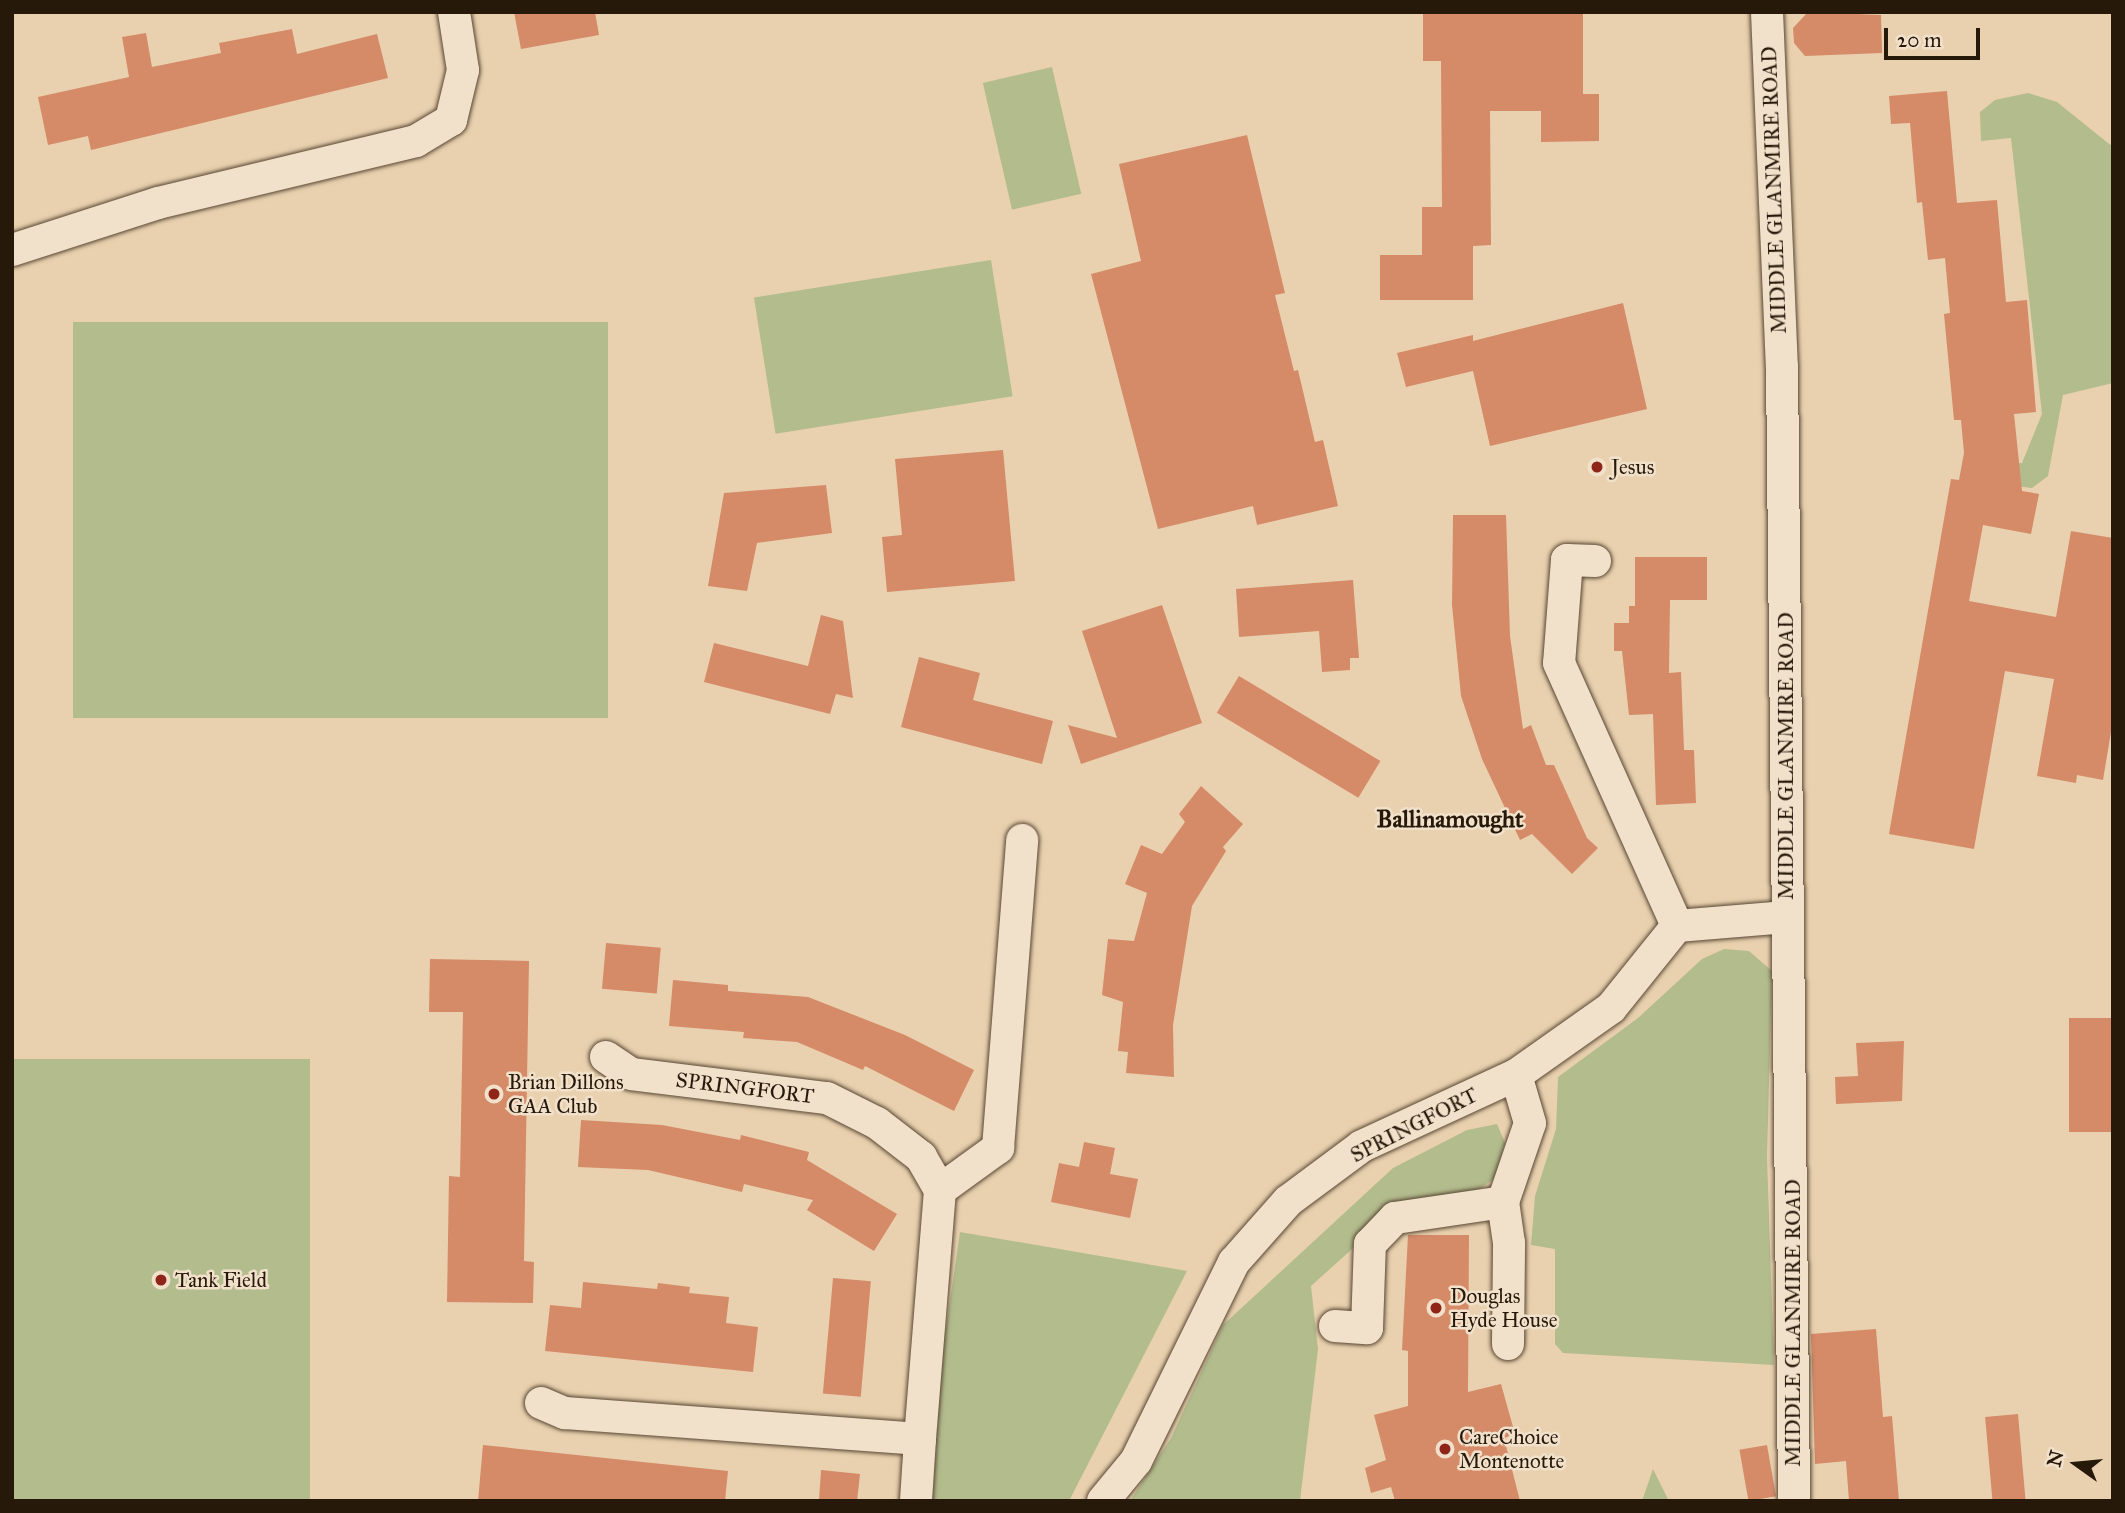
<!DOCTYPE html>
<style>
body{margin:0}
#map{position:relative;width:2125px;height:1513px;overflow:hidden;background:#e9d1af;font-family:"IM FELL Great Primer",serif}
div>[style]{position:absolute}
.green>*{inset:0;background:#b3bc8d;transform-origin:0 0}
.building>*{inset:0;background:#d58a68;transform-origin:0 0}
.roads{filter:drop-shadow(0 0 2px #584733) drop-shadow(0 0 2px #584733)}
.street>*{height:32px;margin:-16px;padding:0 16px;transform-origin:16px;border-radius:16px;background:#f1e1cb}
.dots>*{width:19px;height:19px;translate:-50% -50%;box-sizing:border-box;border:4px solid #f1e1cb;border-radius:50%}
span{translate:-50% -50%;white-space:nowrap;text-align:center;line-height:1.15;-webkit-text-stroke:5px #f1e1cb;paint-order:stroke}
.street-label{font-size:21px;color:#27190a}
.poi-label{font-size:21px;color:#27190a}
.left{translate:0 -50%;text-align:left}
.quarter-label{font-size:24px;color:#27190a;font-weight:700}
.frame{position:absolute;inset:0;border:14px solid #27190a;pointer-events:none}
.north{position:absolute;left:2041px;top:1429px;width:70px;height:70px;-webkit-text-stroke:5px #f1e1cb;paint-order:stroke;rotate:285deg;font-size:19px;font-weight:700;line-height:28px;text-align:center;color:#27190a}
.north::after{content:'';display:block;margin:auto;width:24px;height:32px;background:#27190a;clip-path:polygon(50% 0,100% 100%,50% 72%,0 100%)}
.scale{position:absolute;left:1884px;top:28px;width:96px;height:32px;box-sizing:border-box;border:4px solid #27190a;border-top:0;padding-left:9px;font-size:21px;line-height:24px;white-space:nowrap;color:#27190a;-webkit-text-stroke:5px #f1e1cb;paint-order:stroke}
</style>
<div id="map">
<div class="green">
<i style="left:1052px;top:67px;width:130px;height:71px;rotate:77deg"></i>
<i style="clip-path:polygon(2028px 93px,2057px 102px,2113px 147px,2113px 383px,2063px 395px,2048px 476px,2032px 488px,1976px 481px,1978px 465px,2022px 463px,2042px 414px,2011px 138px,1981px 141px,1980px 112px,1995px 100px)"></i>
<i style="left:991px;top:260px;width:138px;height:240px;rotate:81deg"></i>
<i style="left:73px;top:322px;width:535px;height:396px"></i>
<i style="clip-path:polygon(1724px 949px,1749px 951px,1772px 971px,1767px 1157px,1774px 1365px,1563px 1353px,1555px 1344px,1555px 1249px,1531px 1245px,1535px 1196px,1556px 1129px,1558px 1077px,1638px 1018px,1702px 959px)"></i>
<i style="left:12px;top:1059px;width:298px;height:442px"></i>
<i style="clip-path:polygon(1497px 1124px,1505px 1143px,1495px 1178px,1461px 1202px,1401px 1205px,1311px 1286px,1318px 1349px,1300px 1501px,1130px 1501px,1171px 1438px,1223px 1325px,1393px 1168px,1467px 1130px)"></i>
<i style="clip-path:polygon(960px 1232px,1187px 1271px,1069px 1501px,932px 1501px,925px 1473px)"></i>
<i style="clip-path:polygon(1653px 1469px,1669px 1501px,1642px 1501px)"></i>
</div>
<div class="building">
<i style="clip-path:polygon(514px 12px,595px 12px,599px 35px,521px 49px)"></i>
<i style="clip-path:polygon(1423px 12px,1583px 12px,1583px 94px,1599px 94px,1599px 141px,1541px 142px,1541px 111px,1490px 111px,1491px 245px,1473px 246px,1473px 300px,1380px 300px,1380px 255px,1422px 255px,1422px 207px,1442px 207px,1441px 61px,1423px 61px)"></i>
<i style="clip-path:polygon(1808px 12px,1881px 15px,1882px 53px,1805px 56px,1794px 43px,1793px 28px)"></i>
<i style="clip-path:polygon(292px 29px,297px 54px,377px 34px,388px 78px,91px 150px,88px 136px,48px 145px,38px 97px,129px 77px,122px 37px,146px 33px,152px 67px,221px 53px,219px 43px)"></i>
<i style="clip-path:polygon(1947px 91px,1957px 203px,1997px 200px,2006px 302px,2027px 300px,2036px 412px,2014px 414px,2022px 491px,2039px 494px,2031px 534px,1983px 525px,1969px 601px,2056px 617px,2071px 531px,2113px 538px,2113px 720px,2103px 780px,2077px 775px,2076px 783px,2037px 776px,2054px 679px,2005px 671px,1974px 849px,1889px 834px,1951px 479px,1959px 480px,1964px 453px,1961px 420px,1954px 420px,1944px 314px,1950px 313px,1945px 258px,1928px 260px,1922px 202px,1917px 203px,1910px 123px,1891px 124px,1889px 96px)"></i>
<i style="clip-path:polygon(1247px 135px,1285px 293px,1275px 295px,1294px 371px,1298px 370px,1315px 442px,1323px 440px,1338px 506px,1257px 525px,1253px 506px,1158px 529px,1091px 274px,1141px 261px,1119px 164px)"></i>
<i style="clip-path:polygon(1623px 303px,1647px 409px,1490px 446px,1473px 371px,1406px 387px,1397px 353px,1473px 335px,1473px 341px)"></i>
<i style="clip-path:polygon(1003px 450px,1015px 581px,887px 592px,882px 537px,902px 535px,895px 459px)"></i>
<i style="clip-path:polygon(826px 485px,832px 533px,757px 543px,747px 591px,708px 586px,724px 493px)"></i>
<i style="clip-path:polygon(1453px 515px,1506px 515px,1510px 636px,1523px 729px,1531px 725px,1546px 765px,1554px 765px,1587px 838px,1598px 848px,1572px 874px,1532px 834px,1520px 840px,1482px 759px,1461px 696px,1452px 605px)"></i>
<i style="clip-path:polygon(1635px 557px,1707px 557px,1707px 600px,1670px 600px,1669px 673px,1681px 672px,1684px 750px,1694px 750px,1696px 803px,1656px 805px,1653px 714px,1629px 715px,1622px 651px,1614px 651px,1614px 623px,1629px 623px,1629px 606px,1635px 606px)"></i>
<i style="clip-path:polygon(1353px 580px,1359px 658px,1350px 658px,1350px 670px,1322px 672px,1319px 631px,1239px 637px,1236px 589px)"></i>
<i style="clip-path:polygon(1162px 605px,1202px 723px,1081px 764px,1068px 725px,1117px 738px,1082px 631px)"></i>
<i style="clip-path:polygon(821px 615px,843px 621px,853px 698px,836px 694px,830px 714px,704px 682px,714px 643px,808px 666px)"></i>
<i style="clip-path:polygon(919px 657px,980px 673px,973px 700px,1053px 721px,1042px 764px,901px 727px)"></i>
<i style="left:1239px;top:676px;width:165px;height:43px;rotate:31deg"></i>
<i style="clip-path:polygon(1201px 786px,1243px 824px,1223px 847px,1226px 851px,1192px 906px,1173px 1025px,1174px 1077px,1126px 1073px,1128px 1052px,1118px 1051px,1123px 1002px,1102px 995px,1108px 939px,1134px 941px,1147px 893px,1125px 884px,1141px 845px,1162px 854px,1185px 822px,1179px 814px)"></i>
<i style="left:606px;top:943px;width:55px;height:46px;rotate:5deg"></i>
<i style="clip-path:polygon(430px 959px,529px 961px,524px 1261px,534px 1262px,533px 1303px,447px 1302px,449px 1176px,460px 1177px,463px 1012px,429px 1012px)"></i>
<i style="clip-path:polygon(673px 980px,728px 985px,728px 991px,808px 997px,905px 1035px,974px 1070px,954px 1111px,865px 1066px,863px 1070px,797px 1042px,743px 1038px,744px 1032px,669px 1026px)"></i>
<i style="left:2113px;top:1018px;width:114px;height:44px;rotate:90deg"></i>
<i style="clip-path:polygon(1904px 1041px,1902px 1101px,1836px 1104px,1835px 1077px,1858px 1076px,1856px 1043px)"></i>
<i style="clip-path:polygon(581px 1120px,662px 1125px,740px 1140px,741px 1135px,809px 1152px,807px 1160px,897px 1214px,874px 1251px,807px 1210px,813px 1200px,744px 1184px,742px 1192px,648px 1170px,578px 1167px)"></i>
<i style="clip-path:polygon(1084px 1142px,1115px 1148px,1110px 1174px,1138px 1179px,1130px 1218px,1051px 1202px,1059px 1163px,1079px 1167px)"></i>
<i style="clip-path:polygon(1408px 1235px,1469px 1235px,1468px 1392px,1501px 1384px,1515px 1434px,1504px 1438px,1520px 1501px,1395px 1501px,1391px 1487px,1371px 1493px,1365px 1468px,1386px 1460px,1374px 1415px,1408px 1406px,1408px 1351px,1402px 1350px)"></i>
<i style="left:833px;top:1278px;width:38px;height:116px;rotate:5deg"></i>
<i style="clip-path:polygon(583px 1282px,657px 1289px,658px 1283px,690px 1287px,689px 1293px,729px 1297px,726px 1323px,758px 1327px,753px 1372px,545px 1351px,550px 1305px,581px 1308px)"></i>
<i style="clip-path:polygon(1876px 1329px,1883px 1417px,1892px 1416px,1899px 1501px,1849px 1501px,1846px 1461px,1815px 1464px,1811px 1334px)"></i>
<i style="left:2018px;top:1414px;width:87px;height:33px;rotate:85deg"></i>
<i style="clip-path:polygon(483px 1445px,728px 1471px,725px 1501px,478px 1501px)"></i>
<i style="left:1767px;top:1445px;width:52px;height:28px;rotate:80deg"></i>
<i style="clip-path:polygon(821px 1470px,860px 1474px,857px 1501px,819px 1501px)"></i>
</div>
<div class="roads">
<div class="street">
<i style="left:1767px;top:12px;width:355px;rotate:87.6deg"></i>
<i style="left:1782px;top:367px;width:1134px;rotate:89.39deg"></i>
<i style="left:12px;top:250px;width:153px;rotate:-17.8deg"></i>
<i style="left:158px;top:203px;width:265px;rotate:-13.5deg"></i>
<i style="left:416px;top:141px;width:41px;rotate:-31deg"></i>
<i style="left:451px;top:120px;width:51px;rotate:-76.5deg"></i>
<i style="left:463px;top:70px;width:59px;rotate:-98.8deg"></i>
<i style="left:1595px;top:561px;width:28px;rotate:-178deg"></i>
<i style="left:1567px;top:560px;width:103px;rotate:94.4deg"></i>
<i style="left:1559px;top:663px;width:288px;rotate:65.8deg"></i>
<i style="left:606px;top:1057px;width:30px;rotate:34deg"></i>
<i style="left:631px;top:1074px;width:197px;rotate:7deg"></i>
<i style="left:827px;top:1098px;width:56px;rotate:26.6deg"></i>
<i style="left:877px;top:1123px;width:56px;rotate:37.7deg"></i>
<i style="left:921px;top:1157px;width:38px;rotate:60deg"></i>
<i style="left:940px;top:1190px;width:250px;rotate:94.6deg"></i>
<i style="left:940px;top:1190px;width:72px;rotate:-35.9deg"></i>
<i style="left:998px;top:1148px;width:309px;rotate:-85.5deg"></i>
<i style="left:1335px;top:1326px;width:32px;rotate:4deg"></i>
<i style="left:1367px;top:1328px;width:84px;rotate:-88deg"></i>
<i style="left:1370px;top:1244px;width:36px;rotate:-46deg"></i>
<i style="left:1395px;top:1218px;width:109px;rotate:-8.4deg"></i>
<i style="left:1508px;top:1344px;width:101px;rotate:-89.4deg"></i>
<i style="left:1509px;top:1243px;width:41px;rotate:-98.3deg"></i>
<i style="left:1503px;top:1202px;width:83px;rotate:-71.1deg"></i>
<i style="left:1530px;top:1123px;width:50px;rotate:-106.3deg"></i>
<i style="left:541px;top:1403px;width:26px;rotate:23deg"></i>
<i style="left:565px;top:1413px;width:356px;rotate:4.2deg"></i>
<i style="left:920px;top:1439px;width:62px;rotate:93.7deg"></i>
<i style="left:1103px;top:1501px;width:52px;rotate:-50.5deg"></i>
<i style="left:1136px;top:1461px;width:222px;rotate:-63.8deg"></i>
<i style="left:1234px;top:1262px;width:81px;rotate:-48.5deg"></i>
<i style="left:1288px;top:1201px;width:92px;rotate:-36.6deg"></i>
<i style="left:1362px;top:1146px;width:170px;rotate:-24.8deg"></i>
<i style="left:1516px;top:1075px;width:116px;rotate:-35.2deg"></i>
<i style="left:1611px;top:1008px;width:105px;rotate:-51.2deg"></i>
<i style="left:1677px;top:926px;width:110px;rotate:-4.7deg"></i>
</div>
</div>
<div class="dots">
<i style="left:1597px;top:467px;background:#8f2418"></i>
<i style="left:494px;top:1094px;background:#8f2418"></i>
<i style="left:161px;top:1280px;background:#8f2418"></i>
<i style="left:1436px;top:1308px;background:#8f2418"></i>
<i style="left:1445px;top:1449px;background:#8f2418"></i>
</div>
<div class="street-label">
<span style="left:1774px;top:190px;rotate:-92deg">MIDDLE GLANMIRE ROAD</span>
<span style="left:1786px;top:756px;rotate:-90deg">MIDDLE GLANMIRE ROAD</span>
<span style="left:745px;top:1088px;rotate:7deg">SPRINGFORT</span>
<span style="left:1414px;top:1125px;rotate:-27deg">SPRINGFORT</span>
<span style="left:1793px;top:1323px;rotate:-90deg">MIDDLE GLANMIRE ROAD</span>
</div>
<div class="poi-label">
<span class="left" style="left:1611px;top:467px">Jesus</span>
<span class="left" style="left:508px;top:1094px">Brian Dillons<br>GAA Club</span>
<span class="left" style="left:175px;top:1280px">Tank Field</span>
<span class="left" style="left:1450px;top:1308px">Douglas<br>Hyde House</span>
<span class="left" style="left:1459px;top:1449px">CareChoice<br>Montenotte</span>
</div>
<div class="quarter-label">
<span style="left:1450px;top:820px">Ballinamought</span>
</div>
<div class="frame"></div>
<div class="north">N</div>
<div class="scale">20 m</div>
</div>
